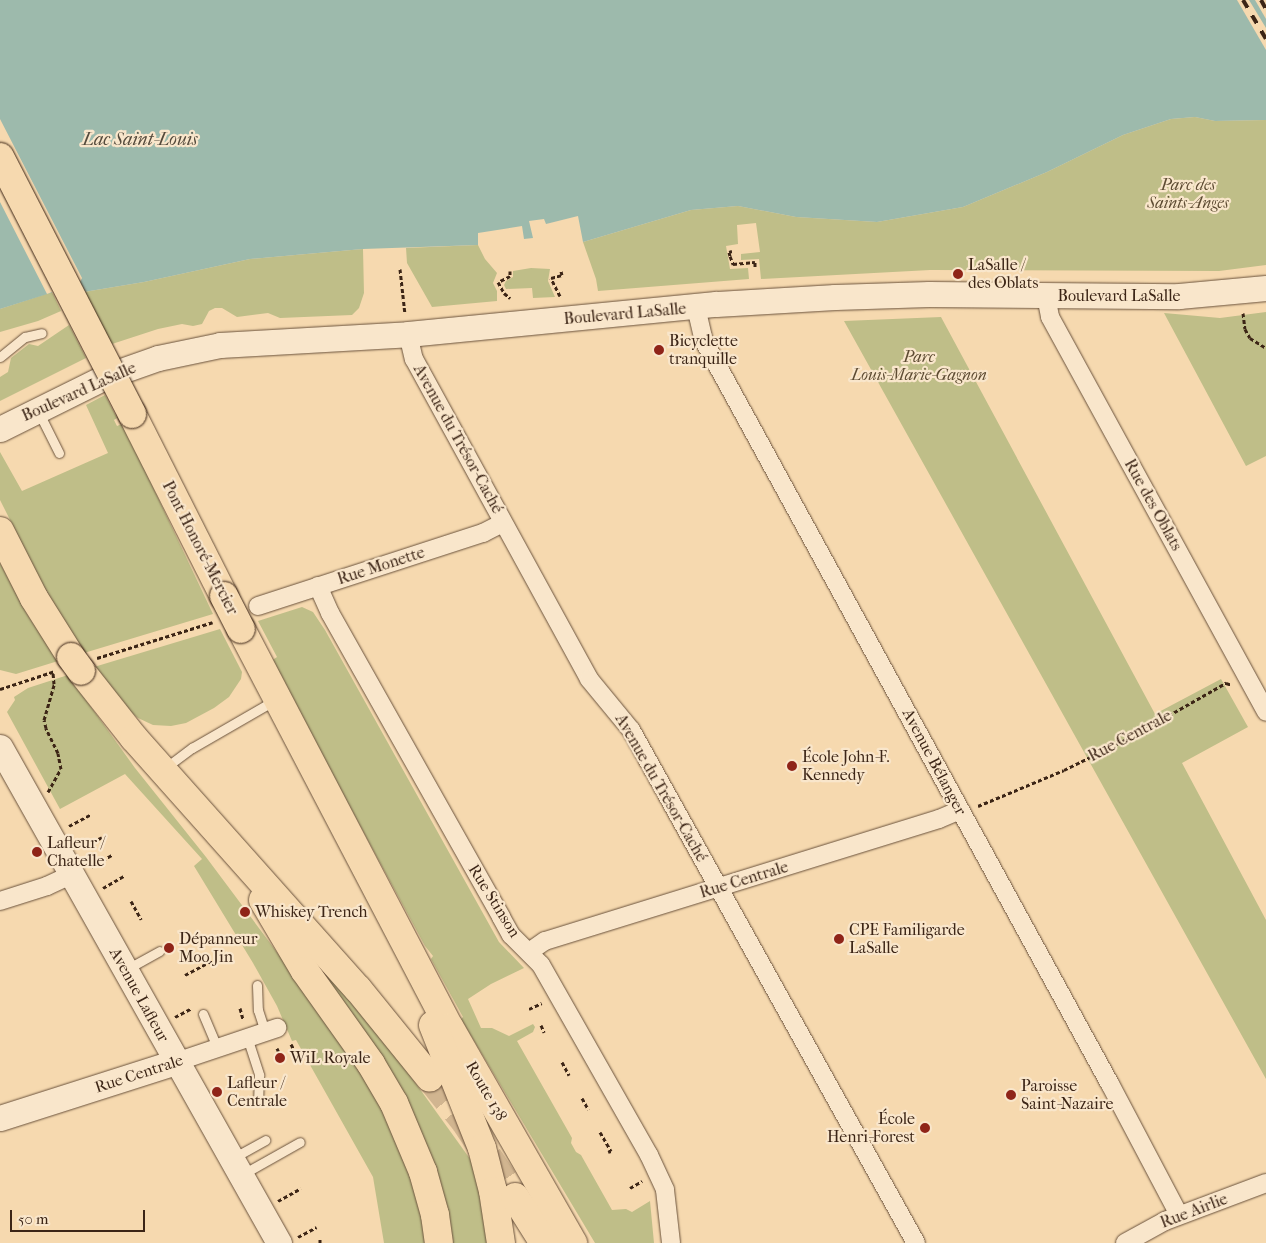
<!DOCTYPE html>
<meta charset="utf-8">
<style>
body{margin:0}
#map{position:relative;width:1266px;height:1243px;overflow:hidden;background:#f6d9af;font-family:"IM FELL French Canon",serif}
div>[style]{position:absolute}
.green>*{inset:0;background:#bfbe88}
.water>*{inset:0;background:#9dbaac}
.pier>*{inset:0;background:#f6d9af}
.highway-tunnel>*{height:28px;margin-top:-14px;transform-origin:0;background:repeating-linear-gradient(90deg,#d1b590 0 28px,transparent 0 42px)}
.path>*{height:3px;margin-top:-1.5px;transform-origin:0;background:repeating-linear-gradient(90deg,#3c2516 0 4px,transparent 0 6.5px)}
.roads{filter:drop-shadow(0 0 1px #6a523c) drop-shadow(0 0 1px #6a523c)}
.lane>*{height:9px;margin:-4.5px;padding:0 4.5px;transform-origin:4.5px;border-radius:4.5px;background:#f9e6cb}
.street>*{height:18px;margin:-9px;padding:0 9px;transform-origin:9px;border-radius:9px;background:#f9e6cb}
.secondary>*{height:25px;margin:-12.5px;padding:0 12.5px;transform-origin:12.5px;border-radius:12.5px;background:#f9e6cb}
.highway>*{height:28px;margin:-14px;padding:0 14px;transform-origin:14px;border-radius:14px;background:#f6d9af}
.rail>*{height:4px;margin-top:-2px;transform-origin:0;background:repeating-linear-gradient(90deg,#3c2516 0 9px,transparent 0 18px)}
.bridges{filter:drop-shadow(0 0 1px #3c2516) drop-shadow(0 0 1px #3c2516)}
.highway-bridge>*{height:28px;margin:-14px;padding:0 14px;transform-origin:14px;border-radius:14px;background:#f6d9af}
.dots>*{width:14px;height:14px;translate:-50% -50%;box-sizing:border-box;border:2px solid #f9e6cb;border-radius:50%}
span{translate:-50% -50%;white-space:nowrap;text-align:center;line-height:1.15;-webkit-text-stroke:4.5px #f9e6cb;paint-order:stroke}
.park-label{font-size:16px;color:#5d4b32;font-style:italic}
.poi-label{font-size:16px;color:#3c2516}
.left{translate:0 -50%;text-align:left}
.right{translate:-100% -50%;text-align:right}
.street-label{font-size:16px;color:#3c2516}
.water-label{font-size:18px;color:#544a3c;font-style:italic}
.scale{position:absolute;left:10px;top:1210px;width:135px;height:22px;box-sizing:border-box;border:2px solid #3c2516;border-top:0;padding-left:6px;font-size:15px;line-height:18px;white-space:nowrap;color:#3c2516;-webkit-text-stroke:4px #f9e6cb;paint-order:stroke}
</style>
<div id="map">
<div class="green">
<i style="clip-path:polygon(1195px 117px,1215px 121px,1266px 120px,1266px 265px,1219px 271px,930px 270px,761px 279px,759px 259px,741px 260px,741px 254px,760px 252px,756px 223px,737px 225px,738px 244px,726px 246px,730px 269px,748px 268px,749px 279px,598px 291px,596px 279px,583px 242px,691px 210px,738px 206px,796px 217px,877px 222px,963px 207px,1047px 172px,1123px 135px,1171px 119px)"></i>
<i style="clip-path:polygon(478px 245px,485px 259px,497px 273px,493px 283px,497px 291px,497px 301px,432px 307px,407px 263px,406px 248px)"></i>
<i style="clip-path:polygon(363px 249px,364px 293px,359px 308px,352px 315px,280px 318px,268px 313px,237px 317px,222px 308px,215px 308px,209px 311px,202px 324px,193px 326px,182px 324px,158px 329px,112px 344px,84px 292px,144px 282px,250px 259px)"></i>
<i style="clip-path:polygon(531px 268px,550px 269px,548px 281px,555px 297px,533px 298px,532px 288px,506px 289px,504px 285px,506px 281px,513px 277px,513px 271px)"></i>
<i style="clip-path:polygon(52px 292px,61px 311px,38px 321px,0 332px,0 309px)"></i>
<i style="clip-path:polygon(1266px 312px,1266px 456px,1246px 466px,1164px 313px,1220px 318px)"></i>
<i style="clip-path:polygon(941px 317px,1155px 714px,1221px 679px,1248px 727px,1182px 763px,1266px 920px,1266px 1079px,844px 321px)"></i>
<i style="clip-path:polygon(69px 325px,86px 358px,0 401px,0 377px,8px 372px,11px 358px,29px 344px,38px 346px)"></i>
<i style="clip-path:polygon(105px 395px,117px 418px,114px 420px,117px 426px,122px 424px,133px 445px,213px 614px,84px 653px,52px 603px,0 500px,0 452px,22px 491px,108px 453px,86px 405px)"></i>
<i style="clip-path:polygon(0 563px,27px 614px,58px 661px,16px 674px,0 670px)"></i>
<i style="clip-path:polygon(302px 607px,313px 612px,325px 630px,499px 942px,524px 968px,491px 984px,468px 999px,481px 1028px,492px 1028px,509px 1036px,533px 1024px,535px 1027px,533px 1032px,517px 1041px,572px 1138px,571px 1143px,576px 1152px,581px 1155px,612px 1210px,626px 1209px,632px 1212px,650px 1201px,654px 1243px,595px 1243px,461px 1019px,463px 1017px,431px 959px,433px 956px,425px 946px,271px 661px,277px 657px,258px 621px)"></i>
<i style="clip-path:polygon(220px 629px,242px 672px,241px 679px,229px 697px,214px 708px,186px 723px,171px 726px,153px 725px,138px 718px,127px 709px,94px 667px)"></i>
<i style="clip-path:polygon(68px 675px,135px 768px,206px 857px,358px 1061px,406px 1150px,429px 1243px,384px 1243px,373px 1177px,296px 1040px,292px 1041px,277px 1006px,253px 963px,194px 866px,202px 859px,125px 774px,60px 809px,7px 712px,15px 700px,14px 697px,28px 688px)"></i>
<i style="clip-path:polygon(317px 965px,333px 981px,404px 1067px,478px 1170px,491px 1243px,448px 1243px)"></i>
</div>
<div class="water">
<i style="clip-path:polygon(0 0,1266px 0,1266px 120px,1215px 121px,1195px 117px,1171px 119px,1123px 135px,1047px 172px,963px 207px,877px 222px,796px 217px,738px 206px,691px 210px,583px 242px,578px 216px,546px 224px,544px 219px,529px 221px,533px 238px,524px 239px,522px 226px,478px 233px,478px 245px,363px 249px,250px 259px,144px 282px,84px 292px,79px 284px,0 309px)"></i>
</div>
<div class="pier">
<i style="clip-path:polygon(1237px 0,1249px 0,1266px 28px,1266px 50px)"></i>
<i style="clip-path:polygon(1255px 0,1266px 0,1266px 19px)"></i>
<i style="clip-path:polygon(0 119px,82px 278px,78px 286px,53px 294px,52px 292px,47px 294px,0 202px)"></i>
</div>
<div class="highway-tunnel">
<i style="left:430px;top:1078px;width:56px;rotate:51.5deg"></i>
<i style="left:465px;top:1122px;width:90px;rotate:56.3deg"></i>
</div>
<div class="path">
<i style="left:732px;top:251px;width:3px;rotate:162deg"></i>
<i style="left:729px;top:252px;width:4px;rotate:76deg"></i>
<i style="left:730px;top:256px;width:9px;rotate:69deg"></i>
<i style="left:733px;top:264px;width:22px;rotate:-5deg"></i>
<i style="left:755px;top:262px;width:6px;rotate:90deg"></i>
<i style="left:400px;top:269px;width:45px;rotate:83.7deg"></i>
<i style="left:510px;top:271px;width:5px;rotate:90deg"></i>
<i style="left:510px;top:276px;width:13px;rotate:153deg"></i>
<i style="left:498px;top:282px;width:13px;rotate:61deg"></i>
<i style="left:504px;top:293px;width:8px;rotate:40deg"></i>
<i style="left:560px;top:296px;width:20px;rotate:-117deg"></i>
<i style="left:551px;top:278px;width:11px;rotate:-15deg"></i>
<i style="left:562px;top:275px;width:4px;rotate:-104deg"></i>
<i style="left:1243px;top:313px;width:16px;rotate:83deg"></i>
<i style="left:1245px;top:329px;width:10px;rotate:61deg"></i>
<i style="left:1250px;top:338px;width:19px;rotate:32deg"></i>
<i style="left:97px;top:658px;width:121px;rotate:-17.2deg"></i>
<i style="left:0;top:689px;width:58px;rotate:-18.1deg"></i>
<i style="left:48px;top:792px;width:26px;rotate:-61deg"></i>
<i style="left:61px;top:769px;width:16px;rotate:-101deg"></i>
<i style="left:58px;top:753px;width:28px;rotate:-116deg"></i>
<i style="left:46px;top:728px;width:8px;rotate:-104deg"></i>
<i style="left:44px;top:720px;width:37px;rotate:-74deg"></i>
<i style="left:54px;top:684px;width:12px;rotate:-95deg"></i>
<i style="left:978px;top:806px;width:93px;rotate:-22.7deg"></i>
<i style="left:1064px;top:770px;width:72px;rotate:-26.2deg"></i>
<i style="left:1129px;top:738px;width:112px;rotate:-29.6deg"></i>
<i style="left:1226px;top:683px;width:6px;rotate:18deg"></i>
<i style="left:69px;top:826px;width:24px;rotate:-28deg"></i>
<i style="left:81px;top:847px;width:23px;rotate:-25deg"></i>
<i style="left:91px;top:867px;width:24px;rotate:-30deg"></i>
<i style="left:103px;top:888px;width:24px;rotate:-30deg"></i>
<i style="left:131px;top:901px;width:21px;rotate:61deg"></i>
<i style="left:185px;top:975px;width:32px;rotate:-28deg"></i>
<i style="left:240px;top:1008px;width:11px;rotate:75deg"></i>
<i style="left:529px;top:1009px;width:14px;rotate:-25deg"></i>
<i style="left:175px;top:1017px;width:19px;rotate:-28deg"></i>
<i style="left:541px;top:1025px;width:8px;rotate:67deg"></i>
<i style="left:291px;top:1044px;width:7px;rotate:63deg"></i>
<i style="left:277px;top:1048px;width:8px;rotate:67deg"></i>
<i style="left:562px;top:1062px;width:15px;rotate:62deg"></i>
<i style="left:582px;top:1098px;width:13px;rotate:61deg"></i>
<i style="left:600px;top:1132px;width:22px;rotate:60deg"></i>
<i style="left:611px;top:1151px;width:3px;rotate:162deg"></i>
<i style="left:630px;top:1188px;width:14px;rotate:-30deg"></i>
<i style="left:278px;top:1201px;width:26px;rotate:-29deg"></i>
<i style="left:298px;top:1237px;width:21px;rotate:-28deg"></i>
<i style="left:320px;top:1239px;width:4px;rotate:90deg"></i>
</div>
<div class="roads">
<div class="lane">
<i style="left:0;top:357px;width:32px;rotate:-39deg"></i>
<i style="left:25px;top:337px;width:17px;rotate:-13deg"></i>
<i style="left:38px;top:411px;width:47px;rotate:63.4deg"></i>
<i style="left:165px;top:768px;width:34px;rotate:-37deg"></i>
<i style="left:192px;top:748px;width:96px;rotate:-30deg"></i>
<i style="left:127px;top:969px;width:37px;rotate:-29deg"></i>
<i style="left:257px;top:985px;width:25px;rotate:88deg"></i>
<i style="left:258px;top:1010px;width:23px;rotate:72deg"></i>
<i style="left:203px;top:1014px;width:36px;rotate:67deg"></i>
<i style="left:247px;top:1037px;width:40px;rotate:72deg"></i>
<i style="left:259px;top:1075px;width:25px;rotate:92deg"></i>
<i style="left:233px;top:1158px;width:37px;rotate:-29deg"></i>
<i style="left:243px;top:1174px;width:65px;rotate:-29.3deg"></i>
</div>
<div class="street">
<i style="left:1046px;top:296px;width:21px;rotate:79deg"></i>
<i style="left:1050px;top:317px;width:450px;rotate:61.3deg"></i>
<i style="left:696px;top:307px;width:35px;rotate:77deg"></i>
<i style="left:704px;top:341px;width:847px;rotate:61.35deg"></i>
<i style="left:1110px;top:1084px;width:148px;rotate:62.2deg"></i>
<i style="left:408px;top:334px;width:26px;rotate:77deg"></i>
<i style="left:414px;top:359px;width:365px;rotate:61.3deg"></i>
<i style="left:589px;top:679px;width:66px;rotate:50.5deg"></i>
<i style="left:631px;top:730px;width:587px;rotate:60.95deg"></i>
<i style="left:318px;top:586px;width:30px;rotate:66deg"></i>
<i style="left:330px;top:613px;width:349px;rotate:60.6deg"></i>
<i style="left:501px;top:917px;width:21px;rotate:61deg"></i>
<i style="left:511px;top:935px;width:42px;rotate:45deg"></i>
<i style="left:541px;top:965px;width:219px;rotate:60.4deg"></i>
<i style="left:649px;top:1155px;width:38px;rotate:65deg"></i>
<i style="left:665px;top:1190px;width:53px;rotate:83.5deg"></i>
<i style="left:258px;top:606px;width:237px;rotate:-18deg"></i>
<i style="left:483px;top:533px;width:22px;rotate:-27deg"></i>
<i style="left:0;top:901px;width:49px;rotate:-17.7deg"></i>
<i style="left:47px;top:886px;width:26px;rotate:-25deg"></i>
<i style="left:529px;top:952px;width:19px;rotate:-35deg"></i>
<i style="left:545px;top:941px;width:412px;rotate:-17.2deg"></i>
<i style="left:939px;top:819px;width:23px;rotate:-23deg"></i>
<i style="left:176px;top:1062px;width:107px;rotate:-18.6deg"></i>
<i style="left:1125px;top:1243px;width:46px;rotate:-28.8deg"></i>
<i style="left:1165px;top:1221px;width:108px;rotate:-20.6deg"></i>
</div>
<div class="secondary">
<i style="left:0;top:429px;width:119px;rotate:-26.4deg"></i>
<i style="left:107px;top:376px;width:54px;rotate:-19.4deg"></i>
<i style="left:158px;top:358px;width:63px;rotate:-11.8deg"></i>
<i style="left:220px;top:345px;width:188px;rotate:-3.3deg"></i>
<i style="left:408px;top:334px;width:309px;rotate:-5.6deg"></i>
<i style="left:716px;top:304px;width:119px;rotate:-3.4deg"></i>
<i style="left:835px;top:297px;width:94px;rotate:-1.8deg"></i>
<i style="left:929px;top:294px;width:250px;rotate:0.5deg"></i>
<i style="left:1179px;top:296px;width:87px;rotate:-5.3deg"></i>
<i style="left:0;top:747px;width:569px;rotate:60.64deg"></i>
<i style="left:0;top:1118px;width:185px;rotate:-17.7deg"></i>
</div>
<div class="highway">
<i style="left:132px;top:414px;width:204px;rotate:63.2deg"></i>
<i style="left:0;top:531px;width:75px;rotate:63.1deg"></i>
<i style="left:34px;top:598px;width:70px;rotate:57.9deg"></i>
<i style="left:241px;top:629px;width:450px;rotate:62.4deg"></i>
<i style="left:450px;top:1028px;width:248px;rotate:60.2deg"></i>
<i style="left:81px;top:671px;width:85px;rotate:51.7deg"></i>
<i style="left:134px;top:738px;width:336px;rotate:48.3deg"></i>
<i style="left:358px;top:989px;width:114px;rotate:51deg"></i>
<i style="left:263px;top:900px;width:82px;rotate:59.4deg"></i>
<i style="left:305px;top:971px;width:114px;rotate:54.6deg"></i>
<i style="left:371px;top:1064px;width:45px;rotate:59.5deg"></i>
<i style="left:394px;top:1103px;width:75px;rotate:67.2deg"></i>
<i style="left:423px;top:1172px;width:45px;rotate:74.4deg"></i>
<i style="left:435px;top:1215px;width:28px;rotate:82deg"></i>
<i style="left:433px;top:1025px;width:132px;rotate:68.3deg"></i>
<i style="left:482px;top:1148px;width:44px;rotate:75.7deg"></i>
<i style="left:493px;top:1191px;width:53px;rotate:81.3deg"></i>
<i style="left:515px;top:1197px;width:54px;rotate:57.8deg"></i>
</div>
</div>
<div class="rail">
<i style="left:1243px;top:0;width:45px;rotate:59.5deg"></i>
<i style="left:1261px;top:0;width:10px;rotate:61deg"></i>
</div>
<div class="bridges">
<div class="highway-bridge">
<i style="left:0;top:157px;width:289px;rotate:62.8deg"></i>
<i style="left:224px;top:596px;width:37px;rotate:63deg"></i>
<i style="left:71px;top:657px;width:17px;rotate:54deg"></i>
</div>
</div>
<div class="dots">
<i style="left:958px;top:274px;background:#8f2418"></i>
<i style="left:659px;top:350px;background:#8f2418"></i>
<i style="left:792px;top:766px;background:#8f2418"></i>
<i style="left:37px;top:852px;background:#8f2418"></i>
<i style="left:245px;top:912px;background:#8f2418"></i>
<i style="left:839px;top:939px;background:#8f2418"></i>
<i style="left:169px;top:948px;background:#8f2418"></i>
<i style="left:280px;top:1058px;background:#8f2418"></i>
<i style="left:217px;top:1092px;background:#8f2418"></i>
<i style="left:1011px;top:1095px;background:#8f2418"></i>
<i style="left:925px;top:1128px;background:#8f2418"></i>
</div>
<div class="park-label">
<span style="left:1188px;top:194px">Parc des<br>Saints-Anges</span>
<span style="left:919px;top:366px">Parc<br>Louis-Marie-Gagnon</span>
</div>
<div class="poi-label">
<span class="left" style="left:968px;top:274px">LaSalle /<br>des Oblats</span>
<span class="left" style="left:669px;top:350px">Bicyclette<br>tranquille</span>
<span class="left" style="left:802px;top:766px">École John-F.<br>Kennedy</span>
<span class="left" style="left:47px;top:852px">Lafleur /<br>Chatelle</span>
<span class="left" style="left:255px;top:912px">Whiskey Trench</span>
<span class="left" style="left:849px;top:939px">CPE Familigarde<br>LaSalle</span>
<span class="left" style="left:179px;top:948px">Dépanneur<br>Moo Jin</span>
<span class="left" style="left:290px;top:1058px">WiL Royale</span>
<span class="left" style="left:227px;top:1092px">Lafleur /<br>Centrale</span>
<span class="left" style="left:1021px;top:1095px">Paroisse<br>Saint-Nazaire</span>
<span class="right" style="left:915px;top:1128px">École<br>Henri-Forest</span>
</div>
<div class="street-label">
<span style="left:1119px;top:296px">Boulevard LaSalle</span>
<span style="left:625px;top:314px;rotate:-5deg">Boulevard LaSalle</span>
<span style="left:79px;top:392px;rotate:-24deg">Boulevard LaSalle</span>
<span style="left:458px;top:439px;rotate:61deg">Avenue du Trésor-Caché</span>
<span style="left:1153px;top:505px;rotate:61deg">Rue des Oblats</span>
<span style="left:200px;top:548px;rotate:63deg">Pont Honoré-Mercier</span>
<span style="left:381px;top:566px;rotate:-18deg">Rue Monette</span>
<span style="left:1130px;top:736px;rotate:-28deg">Rue Centrale</span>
<span style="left:934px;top:762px;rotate:62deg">Avenue Bélanger</span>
<span style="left:661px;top:788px;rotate:60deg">Avenue du Trésor-Caché</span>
<span style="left:744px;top:880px;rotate:-17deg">Rue Centrale</span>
<span style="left:494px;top:901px;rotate:58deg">Rue Stinson</span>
<span style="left:139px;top:995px;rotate:61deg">Avenue Lafleur</span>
<span style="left:139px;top:1074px;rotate:-18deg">Rue Centrale</span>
<span style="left:486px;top:1091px;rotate:60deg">Route 138</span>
<span style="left:1194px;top:1211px;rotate:-21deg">Rue Airlie</span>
</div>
<div class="water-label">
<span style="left:140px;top:140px">Lac Saint-Louis</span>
</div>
<div class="scale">50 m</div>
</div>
